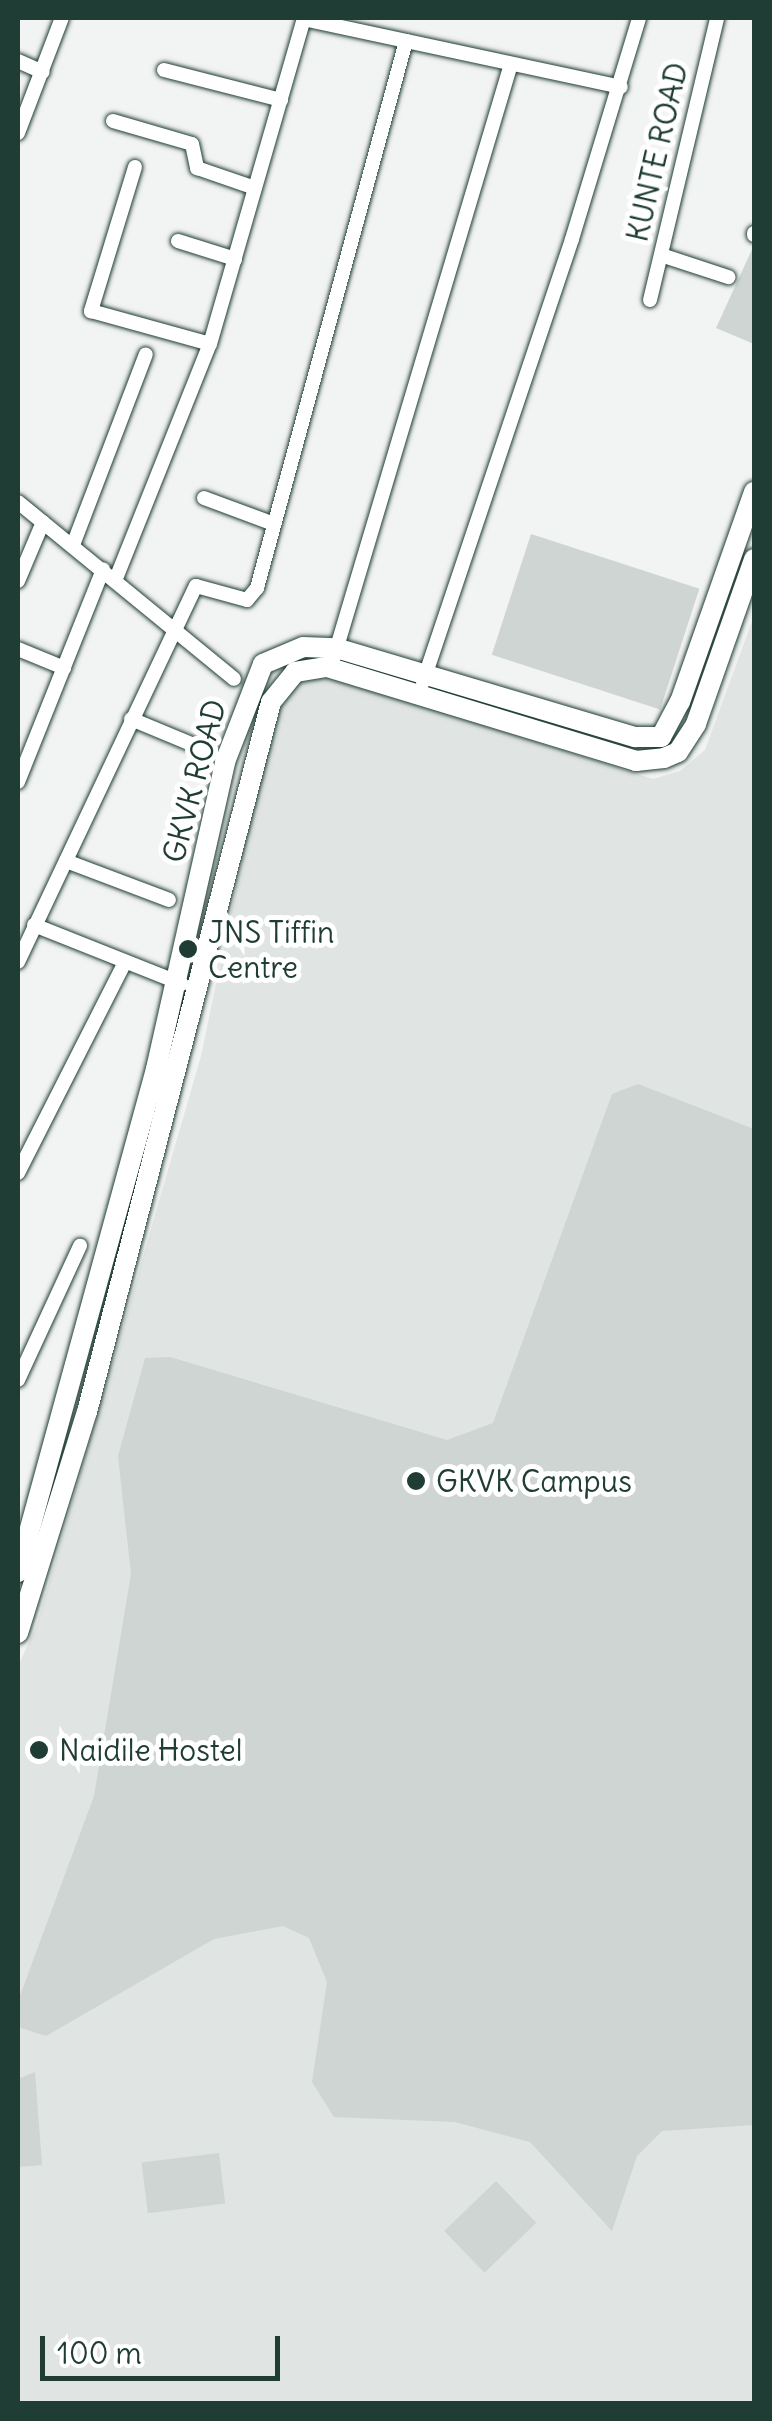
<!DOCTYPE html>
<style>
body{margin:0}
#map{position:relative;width:772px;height:2421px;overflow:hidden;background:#f2f3f3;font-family:Delius,sans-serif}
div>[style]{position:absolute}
.built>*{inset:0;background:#e0e4e3}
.green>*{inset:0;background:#ced5d3;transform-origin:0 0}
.roads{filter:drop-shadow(0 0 2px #1f3d34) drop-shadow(0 0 2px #1f3d34)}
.minor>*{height:14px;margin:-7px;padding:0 7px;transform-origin:7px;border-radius:7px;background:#fff}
.secondary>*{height:20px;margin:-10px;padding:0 10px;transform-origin:10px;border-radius:10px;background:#fff}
.dots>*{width:28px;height:28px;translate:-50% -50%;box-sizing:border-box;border:5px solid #fff;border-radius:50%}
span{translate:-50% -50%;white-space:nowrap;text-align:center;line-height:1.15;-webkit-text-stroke:10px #fff;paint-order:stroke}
.street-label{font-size:30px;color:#1f3d34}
.poi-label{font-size:30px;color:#1f3d34}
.left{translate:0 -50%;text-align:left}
.frame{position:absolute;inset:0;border:20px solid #1f3d34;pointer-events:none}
.scale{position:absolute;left:40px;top:2336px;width:240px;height:45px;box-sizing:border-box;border:5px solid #1f3d34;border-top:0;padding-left:12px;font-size:30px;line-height:35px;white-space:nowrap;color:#1f3d34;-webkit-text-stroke:8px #fff;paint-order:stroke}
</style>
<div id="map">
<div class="built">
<i style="clip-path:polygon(754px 616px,754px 2403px,18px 2403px,18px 1666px,36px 1627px,201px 1056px,271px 720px,294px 687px,321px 673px,653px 779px,680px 771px,705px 750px)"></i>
</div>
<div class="green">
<i style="clip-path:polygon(754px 245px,754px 344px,716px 328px)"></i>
<i style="left:531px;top:534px;width:177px;height:127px;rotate:18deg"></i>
<i style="clip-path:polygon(638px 1084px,754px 1129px,754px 2125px,662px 2131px,637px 2156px,612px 2231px,530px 2142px,455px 2122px,334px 2117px,312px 2082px,327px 1982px,309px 1938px,283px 1926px,214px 1939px,46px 2036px,18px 2027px,18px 2001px,94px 1796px,131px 1574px,118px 1456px,145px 1358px,170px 1357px,447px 1440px,493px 1423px,612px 1094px)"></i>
<i style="clip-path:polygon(35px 2072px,42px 2165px,18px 2167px,18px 2079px)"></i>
<i style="left:219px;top:2153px;width:51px;height:78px;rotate:83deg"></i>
<i style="left:496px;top:2181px;width:58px;height:72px;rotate:46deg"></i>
</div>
<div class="roads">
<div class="minor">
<i style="left:18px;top:61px;width:27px;rotate:24deg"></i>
<i style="left:164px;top:70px;width:121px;rotate:14.4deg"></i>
<i style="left:113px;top:121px;width:82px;rotate:16.2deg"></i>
<i style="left:192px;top:144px;width:25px;rotate:78deg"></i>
<i style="left:197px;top:168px;width:61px;rotate:19deg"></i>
<i style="left:18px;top:133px;width:123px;rotate:-69.1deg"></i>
<i style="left:135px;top:167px;width:151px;rotate:107deg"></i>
<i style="left:91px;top:311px;width:123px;rotate:15.5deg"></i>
<i style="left:754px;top:235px;width:2px;rotate:-90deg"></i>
<i style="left:178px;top:241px;width:60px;rotate:17.5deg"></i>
<i style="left:661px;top:255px;width:71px;rotate:18.2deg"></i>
<i style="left:650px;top:300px;width:290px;rotate:-76.6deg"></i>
<i style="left:204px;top:498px;width:75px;rotate:20.4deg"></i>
<i style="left:18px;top:502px;width:279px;rotate:39.3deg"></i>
<i style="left:73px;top:545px;width:204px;rotate:-69.1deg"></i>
<i style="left:18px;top:581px;width:64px;rotate:-67deg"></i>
<i style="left:115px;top:581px;width:255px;rotate:-68.2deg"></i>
<i style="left:210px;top:344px;width:338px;rotate:-73.9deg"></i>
<i style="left:304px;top:19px;width:324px;rotate:12.1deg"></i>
<i style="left:18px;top:649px;width:50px;rotate:22.4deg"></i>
<i style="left:334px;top:657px;width:619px;rotate:-73.38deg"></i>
<i style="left:423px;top:682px;width:467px;rotate:-71.4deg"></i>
<i style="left:572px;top:239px;width:231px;rotate:-73.1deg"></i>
<i style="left:131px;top:719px;width:81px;rotate:22.5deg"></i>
<i style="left:18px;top:782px;width:229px;rotate:-68.2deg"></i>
<i style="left:66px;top:861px;width:110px;rotate:20.7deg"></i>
<i style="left:34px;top:925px;width:159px;rotate:21.7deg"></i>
<i style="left:18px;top:962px;width:416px;rotate:-64.7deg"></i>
<i style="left:196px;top:586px;width:53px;rotate:15.4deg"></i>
<i style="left:247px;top:600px;width:16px;rotate:-50deg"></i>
<i style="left:257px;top:588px;width:567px;rotate:-74.76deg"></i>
<i style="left:18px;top:1173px;width:237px;rotate:-63.1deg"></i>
<i style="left:18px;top:1380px;width:148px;rotate:-65.2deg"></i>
</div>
<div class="secondary">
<i style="left:18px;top:1572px;width:522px;rotate:-74.66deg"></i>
<i style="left:156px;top:1069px;width:315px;rotate:-77.3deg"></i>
<i style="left:225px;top:762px;width:105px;rotate:-68.8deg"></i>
<i style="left:263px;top:664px;width:43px;rotate:-23deg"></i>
<i style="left:303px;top:647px;width:33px;rotate:2deg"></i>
<i style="left:336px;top:648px;width:312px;rotate:16.6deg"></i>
<i style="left:635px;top:737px;width:26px"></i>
<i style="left:661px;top:737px;width:40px;rotate:-62deg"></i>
<i style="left:680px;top:702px;width:223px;rotate:-70.6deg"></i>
<i style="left:18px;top:1633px;width:232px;rotate:-72.7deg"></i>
<i style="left:87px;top:1412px;width:733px;rotate:-75.47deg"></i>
<i style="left:271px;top:702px;width:38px;rotate:-51deg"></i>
<i style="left:295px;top:672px;width:32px;rotate:-9deg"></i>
<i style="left:327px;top:667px;width:323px;rotate:16.9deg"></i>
<i style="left:636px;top:761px;width:28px;rotate:-6deg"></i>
<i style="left:664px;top:758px;width:15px;rotate:-23deg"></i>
<i style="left:678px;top:752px;width:33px;rotate:-57deg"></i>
<i style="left:696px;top:724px;width:175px;rotate:-70.6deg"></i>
</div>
</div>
<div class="dots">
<i style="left:188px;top:949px;background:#1f3d34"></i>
<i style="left:416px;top:1481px;background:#1f3d34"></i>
<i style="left:39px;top:1750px;background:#1f3d34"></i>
</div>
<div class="street-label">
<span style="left:657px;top:152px;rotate:-77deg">KUNTE ROAD</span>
<span style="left:194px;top:781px;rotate:-75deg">GKVK ROAD</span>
</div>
<div class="poi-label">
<span class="left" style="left:208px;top:949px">JNS Tiffin<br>Centre</span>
<span class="left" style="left:436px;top:1481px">GKVK Campus</span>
<span class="left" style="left:59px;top:1750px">Naidile Hostel</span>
</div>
<div class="frame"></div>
<div class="scale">100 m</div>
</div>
